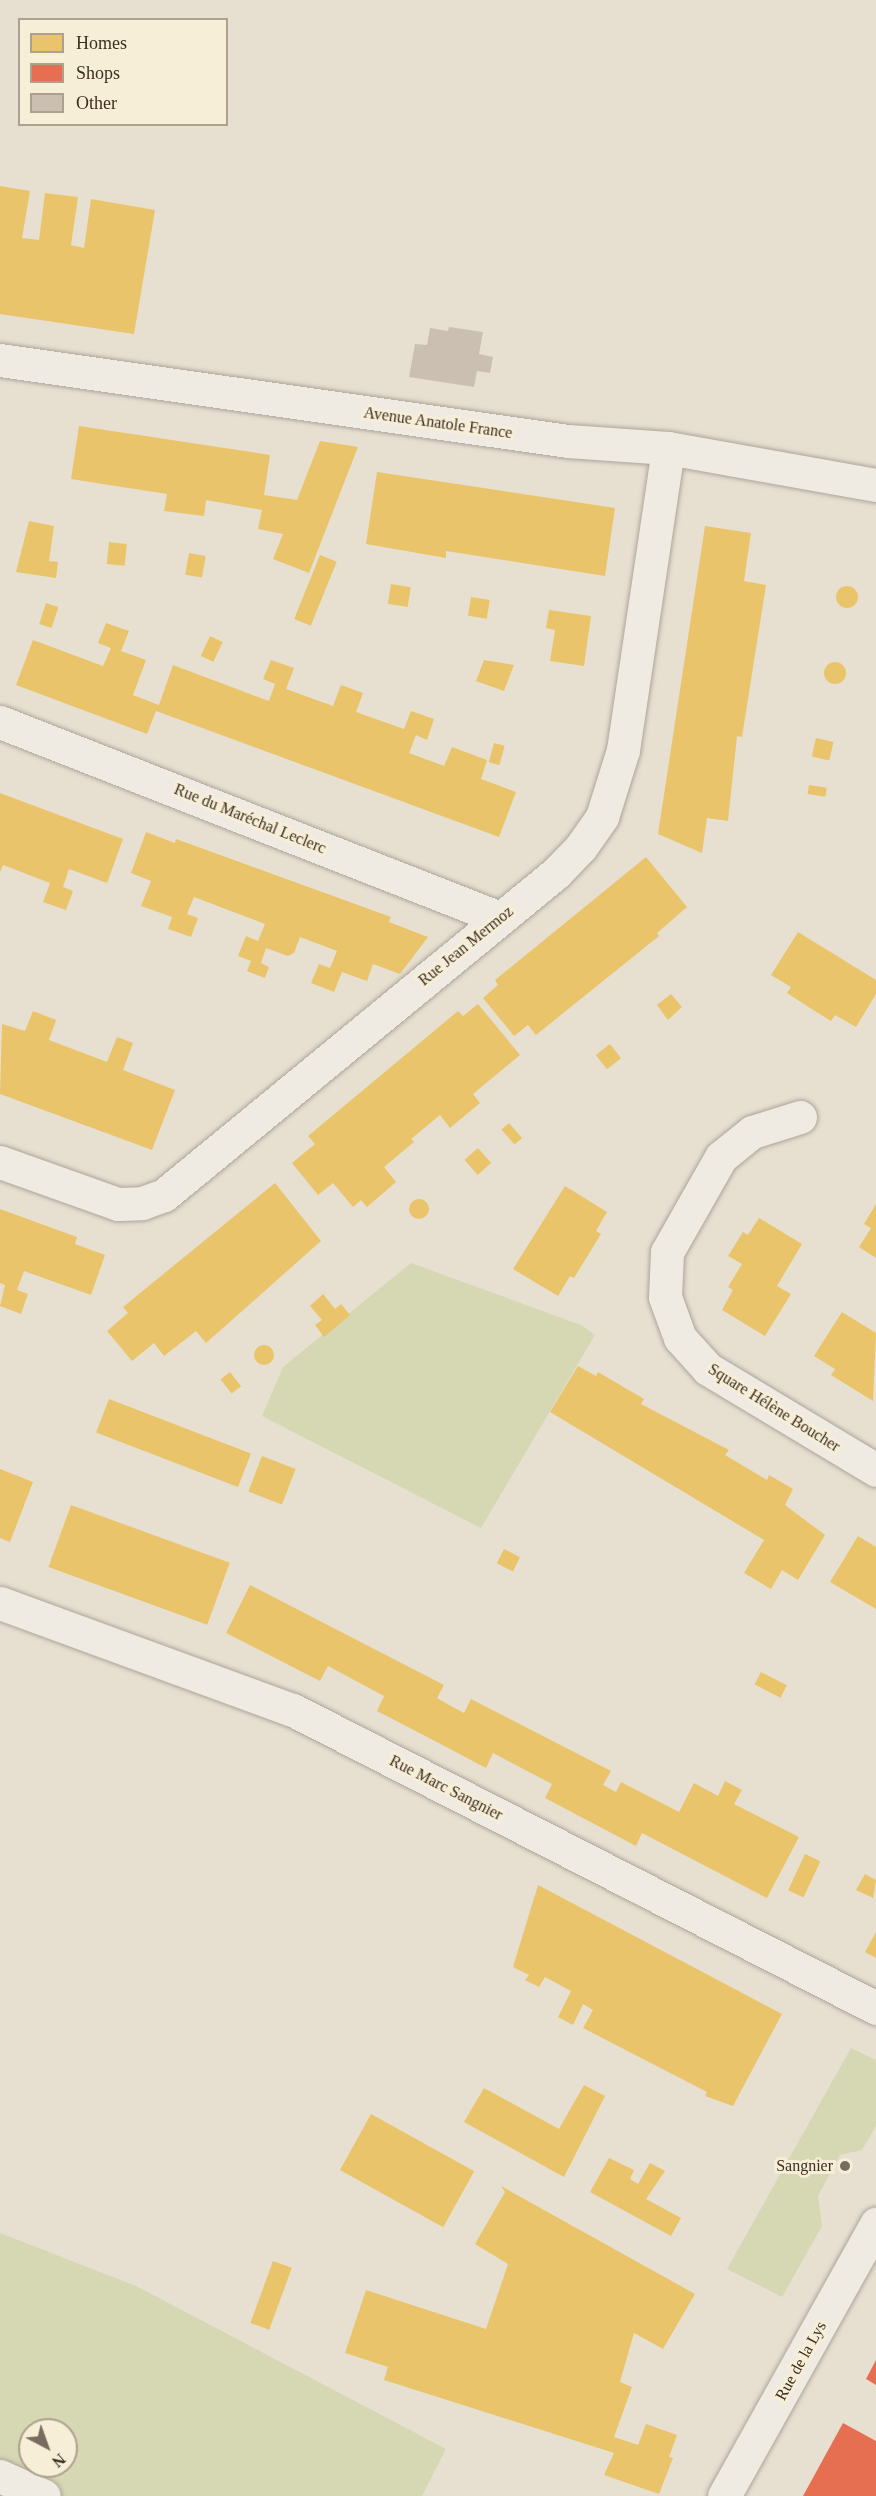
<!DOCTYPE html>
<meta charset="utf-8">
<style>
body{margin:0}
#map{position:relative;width:876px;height:2496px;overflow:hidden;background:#e7e0d1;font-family:Georgia,serif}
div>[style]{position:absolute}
.green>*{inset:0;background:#d6d7b3}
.homes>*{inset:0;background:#e9c46a;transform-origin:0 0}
.round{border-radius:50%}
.shops>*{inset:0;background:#e76f51}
.building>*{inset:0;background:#cbbfb2}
.roads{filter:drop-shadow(0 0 2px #ada599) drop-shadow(0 0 2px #ada599)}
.street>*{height:33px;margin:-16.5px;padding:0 16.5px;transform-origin:16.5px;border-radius:16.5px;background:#efebe3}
.secondary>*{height:33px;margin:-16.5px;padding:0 16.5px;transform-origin:16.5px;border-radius:16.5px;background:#efebe3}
.dots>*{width:16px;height:16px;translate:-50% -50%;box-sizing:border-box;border:3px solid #f7eed8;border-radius:50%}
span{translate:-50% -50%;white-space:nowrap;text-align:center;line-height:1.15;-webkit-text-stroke:6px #f7eed8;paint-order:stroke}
.street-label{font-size:16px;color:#3d2e20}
.poi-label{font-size:16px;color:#3d2e20}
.right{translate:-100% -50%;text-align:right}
.legend{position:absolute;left:18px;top:18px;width:210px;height:108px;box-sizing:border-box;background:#f7eed8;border:2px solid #ada18e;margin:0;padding:8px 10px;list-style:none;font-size:18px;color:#3d2e20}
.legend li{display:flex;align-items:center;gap:12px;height:30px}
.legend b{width:30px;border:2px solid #ada18e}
.north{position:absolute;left:18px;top:2418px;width:60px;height:60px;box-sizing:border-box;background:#f7eed8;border:2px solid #ada18e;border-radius:50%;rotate:139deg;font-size:16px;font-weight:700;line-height:24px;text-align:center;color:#3d2e20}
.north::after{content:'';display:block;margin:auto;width:21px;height:27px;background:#786c5e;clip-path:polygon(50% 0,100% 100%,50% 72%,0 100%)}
</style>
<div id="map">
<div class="green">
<i style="clip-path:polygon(411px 1263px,581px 1325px,595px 1335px,481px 1528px,262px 1416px,283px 1367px)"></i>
<i style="clip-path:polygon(851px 2048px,876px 2060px,876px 2126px,862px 2150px,840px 2155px,818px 2196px,822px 2226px,782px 2297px,727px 2269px)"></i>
<i style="clip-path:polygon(evenodd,0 2233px,136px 2286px,446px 2449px,422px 2496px,0 2496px,0 2233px,30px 2430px,66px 2430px,66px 2466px,30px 2466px,30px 2430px)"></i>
</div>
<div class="homes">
<i style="clip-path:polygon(0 186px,30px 191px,22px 238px,39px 240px,45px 193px,78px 197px,71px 245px,84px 248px,91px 199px,155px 210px,134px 334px,0 314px)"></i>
<i style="clip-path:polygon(79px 426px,270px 455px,264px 495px,297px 500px,320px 441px,358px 447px,309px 573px,273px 559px,283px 534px,258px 529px,262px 510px,206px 500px,204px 516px,164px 511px,167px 494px,71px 479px)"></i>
<i style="clip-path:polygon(377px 472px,615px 508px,605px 576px,446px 551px,446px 558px,366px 544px)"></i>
<i style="clip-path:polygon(29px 521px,54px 526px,49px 561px,58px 562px,56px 578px,16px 572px)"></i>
<i style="clip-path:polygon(705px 526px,751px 533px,744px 581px,766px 585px,742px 737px,737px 736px,728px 821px,707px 818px,702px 853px,658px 834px)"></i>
<i style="left:109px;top:542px;width:18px;height:22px;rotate:6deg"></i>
<i style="left:189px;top:553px;width:17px;height:22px;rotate:10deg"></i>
<i style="left:320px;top:555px;width:18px;height:69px;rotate:22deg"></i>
<i style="left:391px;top:584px;width:20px;height:20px;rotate:9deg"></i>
<i class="round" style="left:836px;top:586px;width:22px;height:22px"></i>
<i style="left:471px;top:597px;width:19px;height:19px;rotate:9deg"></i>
<i style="left:46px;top:603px;width:13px;height:22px;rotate:18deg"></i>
<i style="clip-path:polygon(549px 610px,591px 616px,584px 666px,550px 661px,555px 630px,546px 628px)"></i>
<i style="clip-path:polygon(106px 623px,129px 631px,121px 651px,146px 660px,133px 695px,159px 705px,173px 665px,269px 701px,275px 684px,263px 679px,271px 660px,294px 668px,286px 689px,333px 706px,341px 685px,363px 693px,356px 712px,404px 729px,411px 711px,434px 719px,427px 740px,416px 735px,409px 753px,444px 766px,452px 747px,487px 760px,481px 779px,516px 792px,499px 837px,156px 711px,147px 734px,16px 685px,33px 640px,103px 666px,111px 648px,98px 643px)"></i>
<i style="left:210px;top:636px;width:14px;height:22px;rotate:25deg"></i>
<i style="clip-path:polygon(484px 660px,514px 665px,504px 691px,476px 681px)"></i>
<i class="round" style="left:824px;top:662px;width:22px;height:22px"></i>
<i style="left:816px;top:738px;width:18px;height:19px;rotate:13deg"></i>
<i style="left:494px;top:743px;width:11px;height:20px;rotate:15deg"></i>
<i style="left:809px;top:785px;width:18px;height:9px;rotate:9deg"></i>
<i style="clip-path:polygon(0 793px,123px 839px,107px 883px,69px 869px,63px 887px,73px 891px,66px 910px,43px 902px,50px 883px,3px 865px,0 872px)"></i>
<i style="clip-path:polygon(146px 832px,175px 843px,176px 839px,391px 917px,389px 922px,428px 937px,400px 974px,373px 964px,367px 981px,342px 972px,334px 992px,311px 983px,319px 964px,330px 968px,337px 951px,300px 937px,294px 953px,288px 956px,266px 948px,261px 963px,269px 967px,265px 978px,247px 971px,251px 961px,238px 956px,246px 936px,258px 941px,265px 924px,194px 897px,187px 914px,198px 918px,191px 937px,168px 929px,172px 917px,141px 906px,151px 881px,131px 873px)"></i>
<i style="clip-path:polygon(646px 857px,687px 907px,657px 933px,659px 936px,536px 1035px,528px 1025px,514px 1036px,483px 998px,498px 985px,495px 980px)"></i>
<i style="clip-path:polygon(798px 932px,876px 980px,876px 994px,856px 1027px,835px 1015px,831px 1021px,810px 1008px,787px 993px,791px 987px,771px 975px)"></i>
<i style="clip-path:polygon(671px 994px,682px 1007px,668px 1020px,657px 1005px)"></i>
<i style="clip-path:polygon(478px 1004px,520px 1055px,473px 1094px,480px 1103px,450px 1128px,440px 1115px,411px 1139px,414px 1142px,384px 1167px,396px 1182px,367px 1207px,361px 1200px,353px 1207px,333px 1183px,318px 1195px,292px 1163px,315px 1144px,308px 1136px,458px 1011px,463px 1016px)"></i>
<i style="clip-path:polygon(33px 1011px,56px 1020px,49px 1040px,107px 1062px,117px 1037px,133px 1043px,123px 1070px,175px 1090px,152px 1150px,0 1094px,2px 1024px,25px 1031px)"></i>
<i style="left:610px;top:1044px;width:18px;height:18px;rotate:52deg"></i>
<i style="left:509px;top:1123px;width:20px;height:10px;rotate:49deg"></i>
<i style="left:478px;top:1148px;width:20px;height:18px;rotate:49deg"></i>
<i style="clip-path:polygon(275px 1183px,321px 1241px,206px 1343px,196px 1331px,164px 1356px,154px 1343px,132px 1361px,107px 1331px,128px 1313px,123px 1307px)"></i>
<i style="clip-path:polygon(565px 1186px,607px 1212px,596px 1231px,601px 1234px,574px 1278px,570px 1276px,558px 1296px,513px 1269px)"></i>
<i class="round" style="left:409px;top:1199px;width:20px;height:20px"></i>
<i style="clip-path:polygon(876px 1204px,876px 1258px,859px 1247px,871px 1228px,864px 1224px)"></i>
<i style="clip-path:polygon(0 1209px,77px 1237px,75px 1244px,105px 1255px,91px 1295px,24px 1271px,17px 1290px,28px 1294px,21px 1314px,0 1306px,5px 1285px,0 1283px)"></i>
<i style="clip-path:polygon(759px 1218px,802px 1244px,777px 1286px,791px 1294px,765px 1336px,722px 1310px,733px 1290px,728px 1287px,742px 1264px,728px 1256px,743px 1232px,748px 1235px)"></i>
<i style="clip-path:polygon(323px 1294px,335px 1309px,341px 1304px,350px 1315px,324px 1337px,315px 1325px,322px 1320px,310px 1306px)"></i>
<i style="clip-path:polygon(842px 1312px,876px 1333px,873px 1401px,831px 1375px,835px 1369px,814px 1356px)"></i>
<i class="round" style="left:254px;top:1345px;width:20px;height:20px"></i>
<i style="clip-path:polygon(578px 1366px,596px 1376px,598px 1372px,644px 1399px,641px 1404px,729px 1450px,725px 1455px,767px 1480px,769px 1475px,793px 1489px,785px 1505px,825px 1535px,798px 1580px,782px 1570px,771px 1589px,744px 1573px,764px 1540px,550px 1412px)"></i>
<i style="left:230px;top:1372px;width:18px;height:12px;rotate:52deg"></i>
<i style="left:109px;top:1399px;width:152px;height:36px;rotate:21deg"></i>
<i style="left:262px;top:1456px;width:36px;height:38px;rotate:21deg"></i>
<i style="clip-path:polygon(0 1469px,33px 1482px,10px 1542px,0 1538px)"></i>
<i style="left:71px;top:1505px;width:169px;height:66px;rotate:20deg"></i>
<i style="clip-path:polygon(858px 1536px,876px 1547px,876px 1609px,830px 1582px)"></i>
<i style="left:504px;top:1549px;width:18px;height:16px;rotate:27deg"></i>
<i style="clip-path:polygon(250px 1585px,444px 1685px,437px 1698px,449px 1705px,464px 1713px,471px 1699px,611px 1771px,603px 1785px,616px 1792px,621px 1782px,679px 1812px,694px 1783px,718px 1796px,725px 1781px,742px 1790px,734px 1804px,799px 1837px,767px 1898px,642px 1833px,636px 1846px,545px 1798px,552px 1784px,493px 1753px,486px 1768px,431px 1739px,377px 1711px,384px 1696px,328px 1666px,320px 1681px,226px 1633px)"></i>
<i style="left:761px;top:1672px;width:29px;height:14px;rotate:27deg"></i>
<i style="left:805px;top:1854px;width:17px;height:40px;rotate:25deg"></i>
<i style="clip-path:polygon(865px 1874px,876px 1880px,873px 1898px,856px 1890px)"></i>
<i style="clip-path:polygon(538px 1885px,782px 2014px,733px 2106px,705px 2096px,707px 2092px,583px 2028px,593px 2010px,583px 2004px,573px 2025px,558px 2017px,571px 1991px,545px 1977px,539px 1987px,525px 1980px,529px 1975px,513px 1967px)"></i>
<i style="clip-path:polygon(876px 1932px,876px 1958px,865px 1952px)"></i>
<i style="clip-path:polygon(584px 2085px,605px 2096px,564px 2177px,464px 2122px,484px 2088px,559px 2129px)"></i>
<i style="left:371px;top:2114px;width:118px;height:64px;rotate:29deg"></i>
<i style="clip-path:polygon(609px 2158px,634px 2170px,630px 2179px,638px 2184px,650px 2163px,665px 2171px,646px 2199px,681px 2218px,671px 2236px,590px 2192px)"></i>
<i style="clip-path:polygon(501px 2186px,695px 2294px,663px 2349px,634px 2333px,620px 2382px,632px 2387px,614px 2437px,638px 2445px,646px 2424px,677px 2435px,669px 2457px,673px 2458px,659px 2494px,604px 2475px,614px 2453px,384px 2380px,388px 2367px,345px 2353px,366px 2290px,486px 2329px,508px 2264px,475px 2244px,505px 2192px)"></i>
<i style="left:273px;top:2261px;width:20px;height:66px;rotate:20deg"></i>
</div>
<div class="shops">
<i style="clip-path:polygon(876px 2360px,876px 2385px,866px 2379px)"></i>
<i style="clip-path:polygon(843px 2423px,876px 2441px,876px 2496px,803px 2496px)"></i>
</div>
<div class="building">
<i style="clip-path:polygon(449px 327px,483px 332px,479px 354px,493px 357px,490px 373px,477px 371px,474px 387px,409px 377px,415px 344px,427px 345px,430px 328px,448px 331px)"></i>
</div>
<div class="roads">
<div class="street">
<i style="left:0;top:360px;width:574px;rotate:8.12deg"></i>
<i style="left:568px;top:441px;width:100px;rotate:4deg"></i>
<i style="left:668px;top:448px;width:211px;rotate:10.1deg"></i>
<i style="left:0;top:722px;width:537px;rotate:21.41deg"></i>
<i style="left:800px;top:1117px;width:50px;rotate:162.6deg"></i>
<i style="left:752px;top:1132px;width:40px;rotate:141deg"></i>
<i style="left:721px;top:1157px;width:109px;rotate:119.6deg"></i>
<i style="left:667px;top:1252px;width:45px;rotate:92.5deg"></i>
<i style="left:665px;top:1297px;width:44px;rotate:69.9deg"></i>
<i style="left:680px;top:1338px;width:42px;rotate:47.9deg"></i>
<i style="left:708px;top:1369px;width:196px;rotate:31deg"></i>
<i style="left:0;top:1162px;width:125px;rotate:19.6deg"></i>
<i style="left:118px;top:1204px;width:24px;rotate:-2deg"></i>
<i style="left:142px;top:1203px;width:23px;rotate:-20deg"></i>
<i style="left:164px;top:1195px;width:507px;rotate:-39.4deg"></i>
<i style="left:556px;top:873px;width:36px;rotate:-46deg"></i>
<i style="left:581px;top:847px;width:37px;rotate:-55deg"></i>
<i style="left:602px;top:817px;width:70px;rotate:-72.6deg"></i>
<i style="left:623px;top:750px;width:305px;rotate:-81.5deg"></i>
<i style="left:0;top:1603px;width:312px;rotate:20.1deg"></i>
<i style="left:293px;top:1710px;width:655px;rotate:27.07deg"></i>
<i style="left:0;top:2476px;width:48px;rotate:24.4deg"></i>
</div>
<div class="secondary">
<i style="left:724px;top:2496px;width:312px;rotate:-60.8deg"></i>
</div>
</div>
<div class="dots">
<i style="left:845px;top:2166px;background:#786c5e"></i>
</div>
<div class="street-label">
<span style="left:438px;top:423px;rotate:8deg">Avenue Anatole France</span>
<span style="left:250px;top:819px;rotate:22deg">Rue du Maréchal Leclerc</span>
<span style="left:466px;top:946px;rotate:-39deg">Rue Jean Mermoz</span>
<span style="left:774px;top:1408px;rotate:32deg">Square Hélène Boucher</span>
<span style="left:446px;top:1788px;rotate:27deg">Rue Marc Sangnier</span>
<span style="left:801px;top:2361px;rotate:-61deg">Rue de la Lys</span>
</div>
<div class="poi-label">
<span class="right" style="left:833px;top:2166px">Sangnier</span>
</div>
<ul class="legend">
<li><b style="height:16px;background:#e9c46a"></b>Homes</li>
<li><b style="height:16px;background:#e76f51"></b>Shops</li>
<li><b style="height:16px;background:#cbbfb2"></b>Other</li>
</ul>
<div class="north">N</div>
</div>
